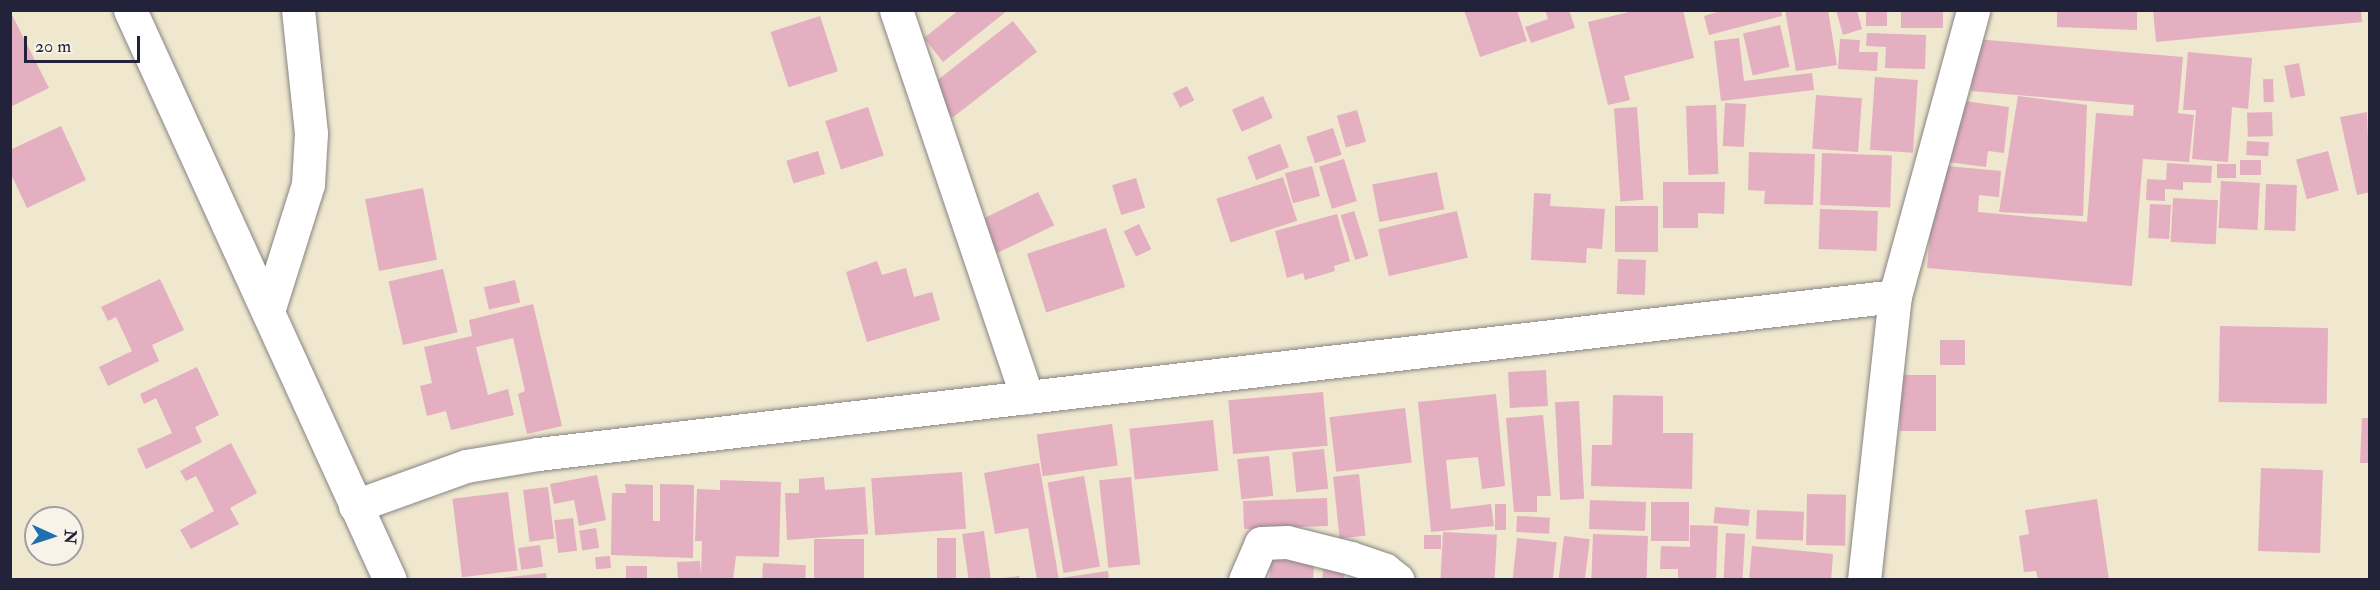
<!DOCTYPE html>
<style>
body{margin:0}
#map{position:relative;width:2380px;height:590px;overflow:hidden;background:#efe7ce;font-family:"IM FELL Double Pica",serif}
div>[style]{position:absolute}
.building>*{inset:0;background:#e4afc1;transform-origin:0 0}
.roads{filter:drop-shadow(0 0 2px #888484) drop-shadow(0 0 2px #888484)}
.street>*{height:33px;margin:-16.5px;padding:0 16.5px;transform-origin:16.5px;border-radius:16.5px;background:#fff}
span{translate:-50% -50%;white-space:nowrap;text-align:center;line-height:1.15;-webkit-text-stroke:4.5px #f7f3e8;paint-order:stroke}
.frame{position:absolute;inset:0;border:12px solid #22223b;pointer-events:none}
.north{position:absolute;left:24px;top:506px;width:60px;height:60px;box-sizing:border-box;background:#f7f3e8;border:2px solid #a29fa3;border-radius:50%;rotate:93deg;font-size:16px;font-weight:700;line-height:24px;text-align:center;color:#22223b}
.north::after{content:'';display:block;margin:auto;width:21px;height:27px;background:#1f6fb2;clip-path:polygon(50% 0,100% 100%,50% 72%,0 100%)}
.scale{position:absolute;left:24px;top:36px;width:116px;height:27px;box-sizing:border-box;border:3px solid #22223b;border-top:0;padding-left:8px;font-size:18px;line-height:21px;white-space:nowrap;color:#22223b;-webkit-text-stroke:4px #f7f3e8;paint-order:stroke}
</style>
<div id="map">
<div class="building">
<i style="clip-path:polygon(959px 10px,1008px 10px,943px 62px,924px 38px)"></i>
<i style="clip-path:polygon(1464px 10px,1517px 10px,1527px 41px,1480px 57px)"></i>
<i style="clip-path:polygon(1545px 10px,1569px 10px,1575px 28px,1531px 43px,1525px 27px,1548px 19px)"></i>
<i style="clip-path:polygon(1637px 10px,1683px 10px,1694px 58px,1624px 76px,1630px 100px,1608px 105px,1588px 22px)"></i>
<i style="clip-path:polygon(1724px 10px,1781px 10px,1782px 16px,1709px 35px,1704px 16px)"></i>
<i style="clip-path:polygon(1785px 10px,1828px 10px,1837px 65px,1796px 71px)"></i>
<i style="clip-path:polygon(1836px 10px,1857px 10px,1862px 29px,1843px 35px)"></i>
<i style="left:1866px;top:10px;width:21px;height:16px"></i>
<i style="left:1901px;top:10px;width:42px;height:18px"></i>
<i style="clip-path:polygon(2057px 10px,2137px 10px,2137px 30px,2057px 27px)"></i>
<i style="clip-path:polygon(2153px 10px,2361px 10px,2362px 22px,2156px 42px)"></i>
<i style="clip-path:polygon(10px 11px,49px 88px,10px 107px)"></i>
<i style="left:820px;top:16px;width:58px;height:52px;rotate:72deg"></i>
<i style="left:1013px;top:21px;width:39px;height:107px;rotate:52deg"></i>
<i style="left:1780px;top:25px;width:43px;height:38px;rotate:77deg"></i>
<i style="clip-path:polygon(1867px 33px,1926px 35px,1925px 69px,1885px 68px,1886px 47px,1866px 46px)"></i>
<i style="clip-path:polygon(1739px 38px,1744px 81px,1812px 73px,1814px 90px,1721px 101px,1714px 41px)"></i>
<i style="clip-path:polygon(1840px 39px,1860px 40px,1859px 52px,1878px 52px,1877px 71px,1838px 69px)"></i>
<i style="clip-path:polygon(1975px 39px,2183px 57px,2178px 113px,2194px 115px,2189px 162px,2143px 159px,2132px 286px,1927px 268px,1936px 165px,2001px 171px,1999px 197px,1979px 195px,1978px 212px,2087px 222px,2096px 113px,2133px 116px,2134px 105px,1971px 91px)"></i>
<i style="clip-path:polygon(2188px 52px,2252px 58px,2248px 109px,2232px 107px,2228px 162px,2192px 159px,2196px 110px,2183px 110px)"></i>
<i style="left:2299px;top:63px;width:33px;height:15px;rotate:79deg"></i>
<i style="left:1875px;top:77px;width:43px;height:73px;rotate:4deg"></i>
<i style="left:2273px;top:79px;width:23px;height:10px;rotate:88deg"></i>
<i style="left:1187px;top:86px;width:16px;height:16px;rotate:63deg"></i>
<i style="left:1816px;top:95px;width:46px;height:54px;rotate:4deg"></i>
<i style="left:1263px;top:96px;width:24px;height:34px;rotate:66deg"></i>
<i style="clip-path:polygon(2018px 96px,2087px 105px,2083px 216px,1999px 212px)"></i>
<i style="clip-path:polygon(1956px 100px,2009px 107px,2004px 153px,1988px 151px,1986px 167px,1948px 162px)"></i>
<i style="left:1725px;top:103px;width:21px;height:43px;rotate:3deg"></i>
<i style="left:1716px;top:105px;width:69px;height:30px;rotate:88deg"></i>
<i style="left:868px;top:107px;width:51px;height:45px;rotate:72deg"></i>
<i style="left:1637px;top:107px;width:93px;height:23px;rotate:86deg"></i>
<i style="left:1357px;top:110px;width:33px;height:21px;rotate:74deg"></i>
<i style="left:2272px;top:112px;width:24px;height:25px;rotate:88deg"></i>
<i style="clip-path:polygon(2367px 112px,2370px 192px,2357px 195px,2340px 117px)"></i>
<i style="clip-path:polygon(61px 126px,86px 180px,27px 208px,10px 172px,10px 150px)"></i>
<i style="left:1333px;top:128px;width:28px;height:28px;rotate:72deg"></i>
<i style="left:2247px;top:141px;width:22px;height:14px;rotate:3deg"></i>
<i style="left:1280px;top:144px;width:25px;height:35px;rotate:69deg"></i>
<i style="left:818px;top:151px;width:24px;height:33px;rotate:73deg"></i>
<i style="left:2328px;top:151px;width:41px;height:33px;rotate:75deg"></i>
<i style="clip-path:polygon(1749px 152px,1815px 154px,1813px 205px,1764px 204px,1765px 191px,1748px 190px)"></i>
<i style="left:1822px;top:153px;width:70px;height:52px;rotate:2deg"></i>
<i style="left:1344px;top:159px;width:44px;height:26px;rotate:73deg"></i>
<i style="left:2240px;top:160px;width:21px;height:15px"></i>
<i style="clip-path:polygon(2167px 163px,2212px 166px,2211px 183px,2183px 182px,2183px 190px,2165px 189px,2165px 201px,2146px 200px,2147px 179px,2166px 180px)"></i>
<i style="left:2217px;top:164px;width:19px;height:14px"></i>
<i style="left:1312px;top:166px;width:31px;height:28px;rotate:75deg"></i>
<i style="left:1437px;top:172px;width:38px;height:66px;rotate:79deg"></i>
<i style="left:1283px;top:177px;width:46px;height:70px;rotate:72deg"></i>
<i style="left:1136px;top:178px;width:31px;height:25px;rotate:73deg"></i>
<i style="left:2221px;top:181px;width:39px;height:47px;rotate:3deg"></i>
<i style="clip-path:polygon(1663px 182px,1725px 182px,1724px 214px,1698px 213px,1698px 228px,1663px 228px)"></i>
<i style="left:2266px;top:184px;width:31px;height:46px;rotate:2deg"></i>
<i style="left:423px;top:188px;width:73px;height:59px;rotate:79deg"></i>
<i style="left:1038px;top:192px;width:37px;height:64px;rotate:64deg"></i>
<i style="clip-path:polygon(1534px 193px,1551px 194px,1550px 206px,1605px 209px,1602px 249px,1587px 248px,1586px 263px,1531px 260px)"></i>
<i style="left:2173px;top:198px;width:45px;height:44px;rotate:3deg"></i>
<i style="left:2150px;top:204px;width:21px;height:34px;rotate:3deg"></i>
<i style="left:1658px;top:206px;width:46px;height:43px;rotate:90deg"></i>
<i style="left:1820px;top:209px;width:58px;height:40px;rotate:2deg"></i>
<i style="left:1354px;top:211px;width:47px;height:14px;rotate:72deg"></i>
<i style="left:1457px;top:211px;width:48px;height:81px;rotate:77deg"></i>
<i style="clip-path:polygon(1337px 214px,1350px 261px,1334px 266px,1335px 271px,1305px 280px,1303px 273px,1287px 278px,1275px 231px)"></i>
<i style="left:1139px;top:224px;width:28px;height:17px;rotate:64deg"></i>
<i style="left:1106px;top:228px;width:62px;height:83px;rotate:72deg"></i>
<i style="left:1618px;top:259px;width:28px;height:35px;rotate:2deg"></i>
<i style="clip-path:polygon(877px 261px,882px 275px,906px 268px,914px 297px,932px 292px,940px 320px,867px 342px,846px 272px)"></i>
<i style="left:443px;top:269px;width:65px;height:56px;rotate:77deg"></i>
<i style="clip-path:polygon(160px 279px,184px 330px,152px 345px,159px 361px,108px 386px,99px 367px,132px 351px,116px 317px,108px 321px,101px 307px)"></i>
<i style="left:515px;top:280px;width:23px;height:32px;rotate:77deg"></i>
<i style="clip-path:polygon(533px 304px,562px 426px,527px 434px,518px 394px,525px 391px,513px 338px,476px 347px,488px 395px,508px 389px,514px 415px,451px 430px,446px 411px,427px 416px,420px 386px,432px 383px,424px 347px,472px 336px,469px 320px)"></i>
<i style="left:2220px;top:326px;width:108px;height:76px;rotate:1deg"></i>
<i style="left:1940px;top:340px;width:25px;height:25px"></i>
<i style="clip-path:polygon(197px 367px,219px 415px,195px 427px,202px 442px,146px 469px,137px 449px,172px 433px,156px 398px,144px 404px,140px 394px)"></i>
<i style="left:1546px;top:370px;width:36px;height:38px;rotate:87deg"></i>
<i style="left:1900px;top:375px;width:36px;height:56px"></i>
<i style="left:1323px;top:392px;width:54px;height:95px;rotate:85deg"></i>
<i style="clip-path:polygon(1496px 394px,1505px 486px,1482px 489px,1478px 457px,1446px 460px,1451px 509px,1491px 504px,1494px 526px,1431px 532px,1418px 402px)"></i>
<i style="clip-path:polygon(1613px 395px,1663px 396px,1663px 433px,1693px 433px,1692px 489px,1591px 486px,1592px 445px,1612px 445px)"></i>
<i style="left:1579px;top:401px;width:98px;height:24px;rotate:87deg"></i>
<i style="left:1405px;top:408px;width:55px;height:76px;rotate:83deg"></i>
<i style="clip-path:polygon(1543px 415px,1551px 496px,1537px 496px,1537px 512px,1514px 512px,1506px 418px)"></i>
<i style="clip-path:polygon(2362px 418px,2370px 418px,2370px 463px,2360px 463px)"></i>
<i style="left:1213px;top:420px;width:51px;height:84px;rotate:84deg"></i>
<i style="left:1112px;top:424px;width:42px;height:76px;rotate:82deg"></i>
<i style="clip-path:polygon(231px 443px,257px 493px,230px 508px,239px 524px,191px 549px,180px 530px,214px 511px,196px 476px,186px 481px,180px 471px)"></i>
<i style="left:1324px;top:449px;width:40px;height:32px;rotate:84deg"></i>
<i style="left:1269px;top:456px;width:40px;height:32px;rotate:84deg"></i>
<i style="clip-path:polygon(1039px 463px,1059px 580px,1037px 580px,1028px 528px,995px 534px,984px 473px)"></i>
<i style="left:2261px;top:468px;width:62px;height:83px;rotate:2deg"></i>
<i style="left:962px;top:472px;width:57px;height:91px;rotate:86deg"></i>
<i style="left:1359px;top:474px;width:62px;height:26px;rotate:84deg"></i>
<i style="clip-path:polygon(597px 475px,606px 520px,579px 526px,574px 500px,554px 504px,550px 484px)"></i>
<i style="left:1084px;top:476px;width:92px;height:37px;rotate:80deg"></i>
<i style="clip-path:polygon(824px 477px,825px 490px,865px 487px,868px 534px,787px 540px,785px 493px,799px 493px,799px 479px)"></i>
<i style="left:1131px;top:477px;width:88px;height:32px;rotate:84deg"></i>
<i style="clip-path:polygon(720px 480px,781px 482px,779px 557px,736px 556px,733px 580px,678px 580px,677px 562px,700px 561px,701px 576px,702px 541px,695px 541px,697px 489px,720px 490px)"></i>
<i style="clip-path:polygon(625px 484px,653px 485px,653px 521px,660px 521px,660px 484px,694px 485px,693px 558px,611px 555px,612px 493px,626px 493px)"></i>
<i style="left:548px;top:487px;width:52px;height:25px;rotate:83deg"></i>
<i style="left:508px;top:492px;width:79px;height:56px;rotate:83deg"></i>
<i style="left:1807px;top:494px;width:39px;height:51px;rotate:1deg"></i>
<i style="left:1327px;top:498px;width:28px;height:84px;rotate:88deg"></i>
<i style="clip-path:polygon(2097px 499px,2109px 580px,2038px 580px,2036px 571px,2024px 572px,2019px 536px,2029px 534px,2025px 510px)"></i>
<i style="left:1590px;top:500px;width:56px;height:29px;rotate:2deg"></i>
<i style="left:1651px;top:502px;width:38px;height:39px"></i>
<i style="left:1495px;top:504px;width:11px;height:26px"></i>
<i style="left:1715px;top:507px;width:35px;height:16px;rotate:5deg"></i>
<i style="left:1757px;top:510px;width:47px;height:29px;rotate:2deg"></i>
<i style="left:1517px;top:516px;width:33px;height:16px;rotate:3deg"></i>
<i style="left:573px;top:518px;width:33px;height:19px;rotate:83deg"></i>
<i style="clip-path:polygon(1690px 525px,1718px 526px,1716px 580px,1678px 580px,1678px 569px,1660px 569px,1661px 546px,1690px 547px)"></i>
<i style="left:596px;top:528px;width:20px;height:17px;rotate:81deg"></i>
<i style="left:984px;top:531px;width:49px;height:22px;rotate:82deg"></i>
<i style="left:1443px;top:532px;width:54px;height:48px;rotate:3deg"></i>
<i style="left:1726px;top:533px;width:19px;height:47px;rotate:3deg"></i>
<i style="left:1593px;top:534px;width:55px;height:46px;rotate:2deg"></i>
<i style="left:1424px;top:535px;width:17px;height:14px"></i>
<i style="left:1564px;top:536px;width:26px;height:44px;rotate:7deg"></i>
<i style="left:937px;top:538px;width:19px;height:42px"></i>
<i style="left:1517px;top:538px;width:40px;height:42px;rotate:6deg"></i>
<i style="left:864px;top:539px;width:41px;height:50px;rotate:90deg"></i>
<i style="left:540px;top:545px;width:22px;height:22px;rotate:82deg"></i>
<i style="clip-path:polygon(1752px 546px,1833px 554px,1831px 580px,1749px 580px)"></i>
<i style="clip-path:polygon(1272px 552px,1315px 556px,1313px 580px,1269px 580px)"></i>
<i style="left:610px;top:556px;width:12px;height:15px;rotate:85deg"></i>
<i style="left:763px;top:563px;width:43px;height:17px;rotate:3deg"></i>
<i style="clip-path:polygon(1324px 565px,1345px 568px,1344px 580px,1322px 580px)"></i>
<i style="left:626px;top:566px;width:21px;height:14px"></i>
<i style="clip-path:polygon(1108px 571px,1109px 580px,1060px 580px,1060px 578px)"></i>
<i style="clip-path:polygon(546px 573px,547px 580px,502px 580px,502px 578px)"></i>
<i style="clip-path:polygon(1019px 576px,1020px 580px,1003px 580px,1003px 578px)"></i>
</div>
<div class="roads">
<div class="street">
<i style="left:130px;top:10px;width:626px;rotate:65.48deg"></i>
<i style="left:896px;top:10px;width:409px;rotate:71.3deg"></i>
<i style="left:269px;top:308px;width:130px;rotate:-72.5deg"></i>
<i style="left:308px;top:184px;width:51px;rotate:-86.6deg"></i>
<i style="left:311px;top:133px;width:124px;rotate:-96deg"></i>
<i style="left:355px;top:506px;width:118px;rotate:-19.8deg"></i>
<i style="left:466px;top:466px;width:73px;rotate:-9.5deg"></i>
<i style="left:538px;top:454px;width:1366px;rotate:-6.64deg"></i>
<i style="left:1245px;top:580px;width:40px;rotate:-66.6deg"></i>
<i style="left:1261px;top:543px;width:26px;rotate:-2deg"></i>
<i style="left:1287px;top:542px;width:66px;rotate:14deg"></i>
<i style="left:1351px;top:558px;width:36px;rotate:19deg"></i>
<i style="left:1385px;top:570px;width:16px;rotate:38deg"></i>
<i style="left:1864px;top:580px;width:286px;rotate:-83.8deg"></i>
<i style="left:1895px;top:296px;width:296px;rotate:-74.7deg"></i>
</div>
</div>
<div class="frame"></div>
<div class="north">N</div>
<div class="scale">20 m</div>
</div>
